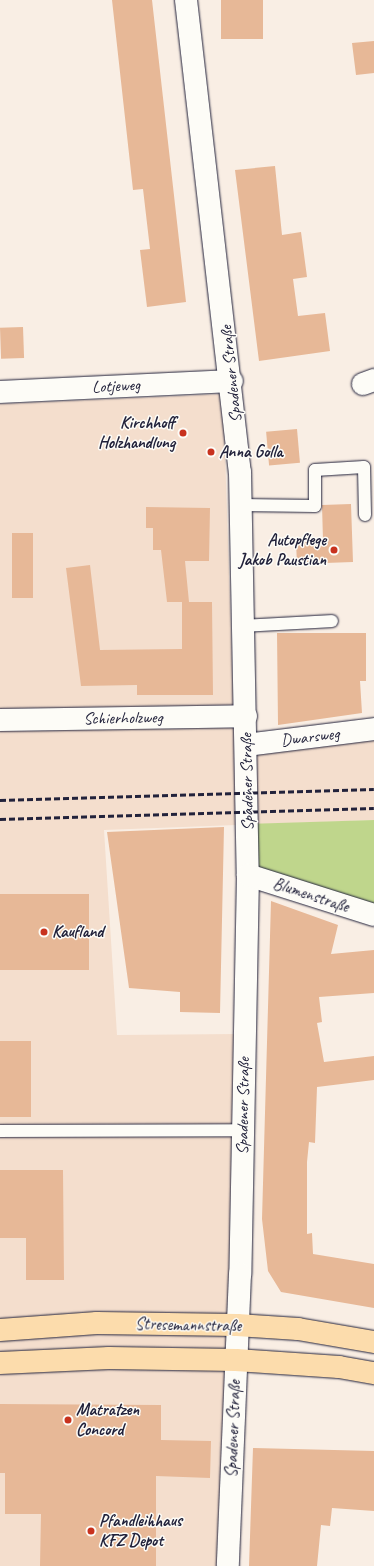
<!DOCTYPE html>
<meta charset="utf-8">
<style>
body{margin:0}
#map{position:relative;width:374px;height:1566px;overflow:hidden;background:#f9eee4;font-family:Caveat,sans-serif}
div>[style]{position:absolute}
.built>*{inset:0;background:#f4decd}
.green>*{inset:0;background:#bfd68c}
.building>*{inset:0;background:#e7b897;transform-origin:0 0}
.roads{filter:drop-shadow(0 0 1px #22223b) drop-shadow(0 0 1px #22223b)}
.service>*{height:12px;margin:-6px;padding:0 6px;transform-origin:6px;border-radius:6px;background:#fdfcf7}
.minor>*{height:22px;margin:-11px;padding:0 11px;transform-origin:11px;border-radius:11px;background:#fdfcf7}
.tertiary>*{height:22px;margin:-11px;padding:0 11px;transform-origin:11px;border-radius:11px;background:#fdfcf7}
.primary>*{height:22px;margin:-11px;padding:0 11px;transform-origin:11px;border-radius:11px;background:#fcdcac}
.rail>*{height:3px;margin-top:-1.5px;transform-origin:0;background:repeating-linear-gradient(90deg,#22223b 0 6px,transparent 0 9px)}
.dots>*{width:11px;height:11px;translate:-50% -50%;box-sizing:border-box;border:2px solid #fdfcf7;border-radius:50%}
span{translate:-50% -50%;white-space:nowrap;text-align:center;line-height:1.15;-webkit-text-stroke:3px #fdfcf7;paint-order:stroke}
.street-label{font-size:17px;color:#22223b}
.poi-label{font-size:17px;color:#22223b;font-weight:700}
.right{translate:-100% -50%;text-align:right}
.left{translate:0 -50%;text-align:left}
</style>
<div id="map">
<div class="built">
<i style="clip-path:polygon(223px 394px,235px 751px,374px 736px,374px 820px,104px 830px,117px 1035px,238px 1034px,224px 1566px,0 1566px,0 404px)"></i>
</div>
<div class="green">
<i style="clip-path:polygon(374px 820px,374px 909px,249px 870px,248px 824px)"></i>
</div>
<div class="building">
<i style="clip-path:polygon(112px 0,152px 0,186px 302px,147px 307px,140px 250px,150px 249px,143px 189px,133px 190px)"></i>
<i style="left:221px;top:0;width:42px;height:39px"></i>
<i style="clip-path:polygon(374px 41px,374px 73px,356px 75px,352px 43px)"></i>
<i style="clip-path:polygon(275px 166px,282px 235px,301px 232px,307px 277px,293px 279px,298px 316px,325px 313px,330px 351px,259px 361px,235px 170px)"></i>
<i style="left:23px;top:327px;width:31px;height:23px;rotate:88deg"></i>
<i style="left:297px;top:429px;width:34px;height:31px;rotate:85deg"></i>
<i style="clip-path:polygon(351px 504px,353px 562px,297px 564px,296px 542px,323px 540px,322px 505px)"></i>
<i style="clip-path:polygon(146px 507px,210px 508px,209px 561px,185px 561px,189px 602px,167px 602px,161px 550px,153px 550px,153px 528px,146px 528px)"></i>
<i style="left:12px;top:533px;width:21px;height:65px"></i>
<i style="clip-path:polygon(90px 565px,100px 650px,182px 649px,182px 602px,212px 602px,213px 695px,137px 695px,137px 685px,81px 686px,66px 568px)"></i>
<i style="clip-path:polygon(277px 633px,366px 633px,366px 681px,360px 681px,362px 713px,278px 725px)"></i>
<i style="clip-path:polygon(224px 827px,220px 1013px,180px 1012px,180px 992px,129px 988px,107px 832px)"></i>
<i style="left:0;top:894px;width:89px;height:76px"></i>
<i style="clip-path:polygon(271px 901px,338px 925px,331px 954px,374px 950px,374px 993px,319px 997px,322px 1022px,317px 1023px,324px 1062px,374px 1056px,374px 1080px,317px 1087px,315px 1143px,309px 1142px,307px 1162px,307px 1234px,312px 1233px,313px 1254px,374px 1264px,374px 1308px,281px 1292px,268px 1271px,262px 1219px)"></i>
<i style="left:0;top:1041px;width:31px;height:76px"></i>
<i style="clip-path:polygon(0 1170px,63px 1170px,64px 1280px,26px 1280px,26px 1238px,0 1238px)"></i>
<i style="clip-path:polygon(0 1404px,161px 1405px,161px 1440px,211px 1441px,210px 1478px,156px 1476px,156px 1566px,40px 1566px,41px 1514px,5px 1514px,5px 1473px,0 1473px)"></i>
<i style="clip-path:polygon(253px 1448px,374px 1451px,374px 1511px,332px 1508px,330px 1526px,321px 1525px,317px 1566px,249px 1566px)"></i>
</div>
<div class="roads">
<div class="service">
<i style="left:241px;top:505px;width:74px;rotate:0.8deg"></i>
<i style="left:315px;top:506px;width:36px;rotate:-90deg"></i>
<i style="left:315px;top:470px;width:49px;rotate:-3.5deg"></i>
<i style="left:364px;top:467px;width:48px;rotate:88.8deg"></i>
<i style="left:243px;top:626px;width:89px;rotate:-3.2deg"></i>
<i style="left:0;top:1131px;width:243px;rotate:-0.2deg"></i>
</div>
<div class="minor">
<i style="left:363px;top:384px;width:12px;rotate:-20deg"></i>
<i style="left:0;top:720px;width:246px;rotate:-0.9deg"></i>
<i style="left:246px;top:745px;width:129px;rotate:-7.1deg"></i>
</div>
<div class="tertiary">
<i style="left:186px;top:0;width:475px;rotate:83.5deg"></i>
<i style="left:240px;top:472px;width:403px;rotate:88.9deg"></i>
<i style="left:248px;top:875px;width:399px;rotate:91.1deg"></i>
<i style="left:240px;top:1274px;width:292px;rotate:92.4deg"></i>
<i style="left:0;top:392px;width:232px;rotate:-2.7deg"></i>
<i style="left:248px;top:875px;width:132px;rotate:17.6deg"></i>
</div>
<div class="primary">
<i style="left:0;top:1330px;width:97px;rotate:-4.1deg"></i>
<i style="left:97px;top:1323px;width:140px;rotate:0.8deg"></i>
<i style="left:237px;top:1325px;width:61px;rotate:3.8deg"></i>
<i style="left:298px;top:1329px;width:77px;rotate:9.7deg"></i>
<i style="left:0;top:1363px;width:109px;rotate:-2.6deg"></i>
<i style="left:109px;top:1358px;width:127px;rotate:0.9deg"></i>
<i style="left:236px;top:1360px;width:103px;rotate:3.9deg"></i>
<i style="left:339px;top:1367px;width:36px;rotate:10deg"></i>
</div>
</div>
<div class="rail">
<i style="left:0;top:800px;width:374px;rotate:-1.7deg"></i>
<i style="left:0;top:819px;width:374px;rotate:-1.7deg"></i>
</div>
<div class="dots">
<i style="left:183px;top:433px;background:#c8321e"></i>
<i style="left:211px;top:452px;background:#c8321e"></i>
<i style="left:334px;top:550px;background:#c8321e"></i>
<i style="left:44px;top:932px;background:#c8321e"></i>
<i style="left:68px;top:1420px;background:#c8321e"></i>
<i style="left:91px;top:1531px;background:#c8321e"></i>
</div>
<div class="street-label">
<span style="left:231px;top:374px;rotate:-96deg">Spadener Straße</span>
<span style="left:116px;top:386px;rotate:-3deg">Lotjeweg</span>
<span style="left:123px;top:718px;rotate:-1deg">Schierholzweg</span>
<span style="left:310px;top:737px;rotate:-7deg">Dwarsweg</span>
<span style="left:247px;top:782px;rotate:-91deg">Spadener Straße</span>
<span style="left:311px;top:895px;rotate:18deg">Blumenstraße</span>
<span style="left:243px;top:1106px;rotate:-89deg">Spadener Straße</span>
<span style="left:188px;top:1325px;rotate:1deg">Stresemannstraße</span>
<span style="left:233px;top:1429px;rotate:-88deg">Spadener Straße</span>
</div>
<div class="poi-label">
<span class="right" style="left:175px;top:433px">Kirchhoff<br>Holzhandlung</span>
<span class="left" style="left:219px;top:452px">Anna Golla</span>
<span class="right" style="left:326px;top:550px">Autopflege<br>Jakob Paustian</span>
<span class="left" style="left:52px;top:932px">Kaufland</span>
<span class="left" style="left:76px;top:1420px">Matratzen<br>Concord</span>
<span class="left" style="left:99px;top:1531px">Pfandleihhaus<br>KFZ Depot</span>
</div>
</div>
